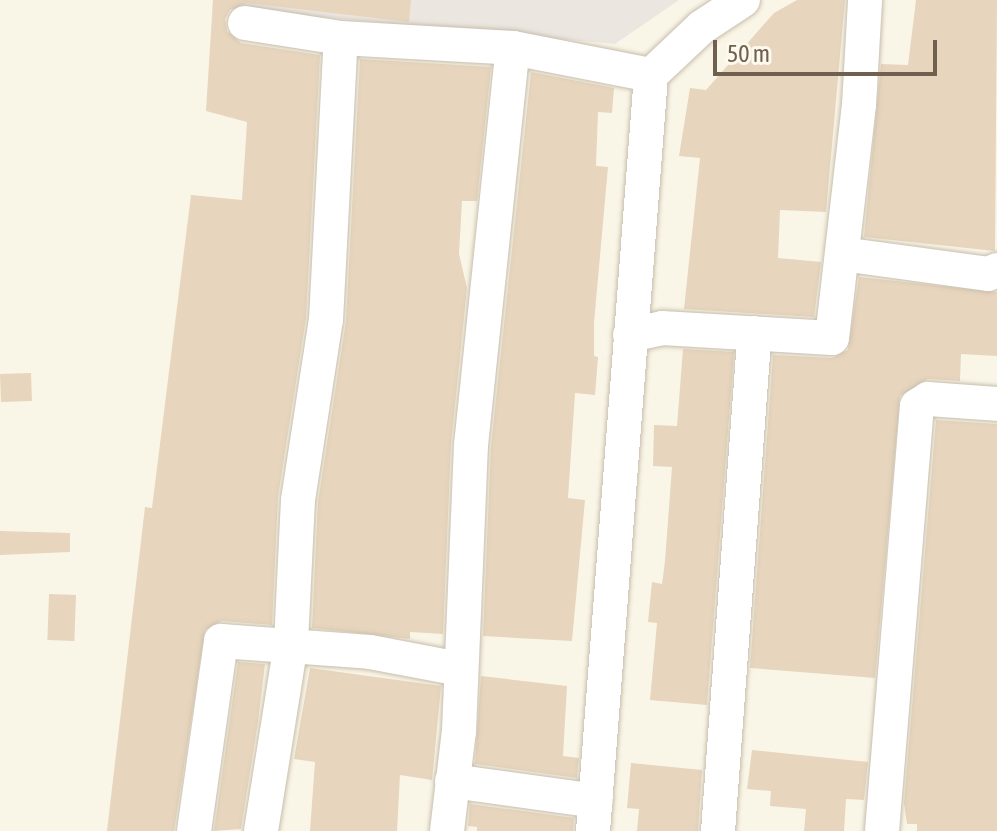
<!DOCTYPE html>
<style>
body{margin:0}
#map{position:relative;width:997px;height:831px;overflow:hidden;background:#faf6e7;font-family:"Asap Condensed",sans-serif}
div>[style]{position:absolute}
.industrial>*{inset:0;background:#ebe7e0}
.building>*{inset:0;background:#e7d5bd;transform-origin:0 0}
.roads{filter:drop-shadow(0 0 2px #c7bdad) drop-shadow(0 0 2px #c7bdad)}
.minor>*{height:34px;margin:-17px;padding:0 17px;transform-origin:17px;border-radius:17px;background:#fff}
span{translate:-50% -50%;white-space:nowrap;text-align:center;line-height:1.15;-webkit-text-stroke:6px #fdf9ed;paint-order:stroke}
.scale{position:absolute;left:713px;top:40px;width:224px;height:36px;box-sizing:border-box;border:4px solid #70604f;border-top:0;padding-left:10px;font-size:24px;line-height:28px;white-space:nowrap;color:#70604f;-webkit-text-stroke:6px #fdf9ed;paint-order:stroke}
</style>
<div id="map">
<div class="industrial">
<i style="clip-path:polygon(213px 0,679px 0,615px 44px,212px 7px)"></i>
</div>
<div class="building">
<i style="clip-path:polygon(213px 0,411px 0,409px 22px,247px 3px,230px 10px,225px 19px,227px 31px,241px 43px,320px 55px,306px 318px,278px 497px,272px 625px,222px 621px,205px 630px,174px 831px,107px 831px,145px 507px,152px 508px,191px 195px,242px 200px,247px 122px,206px 111px)"></i>
<i style="clip-path:polygon(797px 0,845px 0,826px 212px,780px 210px,778px 258px,821px 262px,814px 317px,684px 309px,700px 158px,679px 156px,690px 88px,706px 90px,774px 13px)"></i>
<i style="clip-path:polygon(916px 0,997px 0,995px 251px,864px 237px,881px 64px,908px 65px)"></i>
<i style="clip-path:polygon(360px 59px,491px 67px,477px 201px,462px 201px,459px 254px,467px 288px,451px 444px,443px 634px,410px 632px,410px 639px,312px 628px,318px 502px,346px 321px)"></i>
<i style="clip-path:polygon(531px 72px,614px 88px,612px 113px,598px 112px,596px 166px,608px 167px,594px 323px,594px 356px,598px 357px,595px 395px,575px 393px,568px 498px,585px 500px,572px 641px,483px 636px,491px 446px)"></i>
<i style="clip-path:polygon(859px 277px,997px 292px,997px 356px,961px 354px,960px 381px,928px 379px,900px 396px,875px 678px,750px 668px,773px 355px,832px 358px,848px 350px)"></i>
<i style="clip-path:polygon(683px 349px,734px 352px,707px 705px,650px 700px,657px 623px,648px 622px,652px 582px,662px 584px,665px 561px,672px 467px,653px 466px,654px 425px,677px 426px)"></i>
<i style="left:31px;top:373px;width:28px;height:31px;rotate:88deg"></i>
<i style="clip-path:polygon(936px 420px,997px 424px,997px 831px,917px 831px,917px 824px,907px 824px,904px 803px)"></i>
<i style="clip-path:polygon(0 531px,70px 533px,70px 552px,0 555px)"></i>
<i style="left:49px;top:594px;width:27px;height:46px;rotate:2deg"></i>
<i style="clip-path:polygon(238px 662px,265px 664px,258px 722px,241px 829px,214px 831px)"></i>
<i style="clip-path:polygon(310px 668px,441px 686px,432px 780px,400px 775px,397px 831px,310px 831px,315px 762px,294px 759px)"></i>
<i style="clip-path:polygon(481px 676px,567px 686px,563px 756px,579px 758px,577px 778px,475px 764px)"></i>
<i style="clip-path:polygon(752px 750px,868px 762px,864px 800px,846px 799px,844px 831px,804px 831px,806px 809px,770px 806px,771px 791px,747px 789px)"></i>
<i style="clip-path:polygon(631px 763px,702px 770px,698px 831px,637px 831px,639px 809px,627px 808px)"></i>
<i style="clip-path:polygon(470px 804px,574px 818px,573px 831px,477px 831px,477px 827px,468px 826px)"></i>
</div>
<div class="roads">
<div class="minor">
<i style="left:245px;top:23px;width:97px;rotate:8.9deg"></i>
<i style="left:341px;top:38px;width:172px;rotate:3.3deg"></i>
<i style="left:513px;top:48px;width:141px;rotate:11.1deg"></i>
<i style="left:842px;top:254px;width:147px;rotate:7.8deg"></i>
<i style="left:988px;top:274px;width:10px;rotate:-24deg"></i>
<i style="left:630px;top:335px;width:33px;rotate:-12deg"></i>
<i style="left:662px;top:328px;width:170px;rotate:3.4deg"></i>
<i style="left:832px;top:338px;width:235px;rotate:-83.4deg"></i>
<i style="left:859px;top:105px;width:105px;rotate:-86.7deg"></i>
<i style="left:452px;top:781px;width:145px;rotate:7.9deg"></i>
<i style="left:194px;top:831px;width:192px;rotate:-81.9deg"></i>
<i style="left:221px;top:641px;width:149px;rotate:4.2deg"></i>
<i style="left:370px;top:652px;width:92px;rotate:10.7deg"></i>
<i style="left:261px;top:831px;width:190px;rotate:-80.9deg"></i>
<i style="left:291px;top:643px;width:143px;rotate:-87.2deg"></i>
<i style="left:298px;top:500px;width:182px;rotate:-81.2deg"></i>
<i style="left:326px;top:320px;width:282px;rotate:-87deg"></i>
<i style="left:447px;top:831px;width:101px;rotate:-83.2deg"></i>
<i style="left:459px;top:731px;width:286px;rotate:-87.6deg"></i>
<i style="left:471px;top:445px;width:399px;rotate:-84deg"></i>
<i style="left:593px;top:831px;width:758px;rotate:-85.61deg"></i>
<i style="left:651px;top:75px;width:70px;rotate:-43.3deg"></i>
<i style="left:702px;top:27px;width:49px;rotate:-33.4deg"></i>
<i style="left:718px;top:831px;width:499px;rotate:-85.8deg"></i>
<i style="left:882px;top:831px;width:426px;rotate:-85.3deg"></i>
<i style="left:917px;top:406px;width:13px;rotate:-32deg"></i>
<i style="left:928px;top:399px;width:69px;rotate:4.1deg"></i>
</div>
</div>
<div class="scale">50 m</div>
</div>
